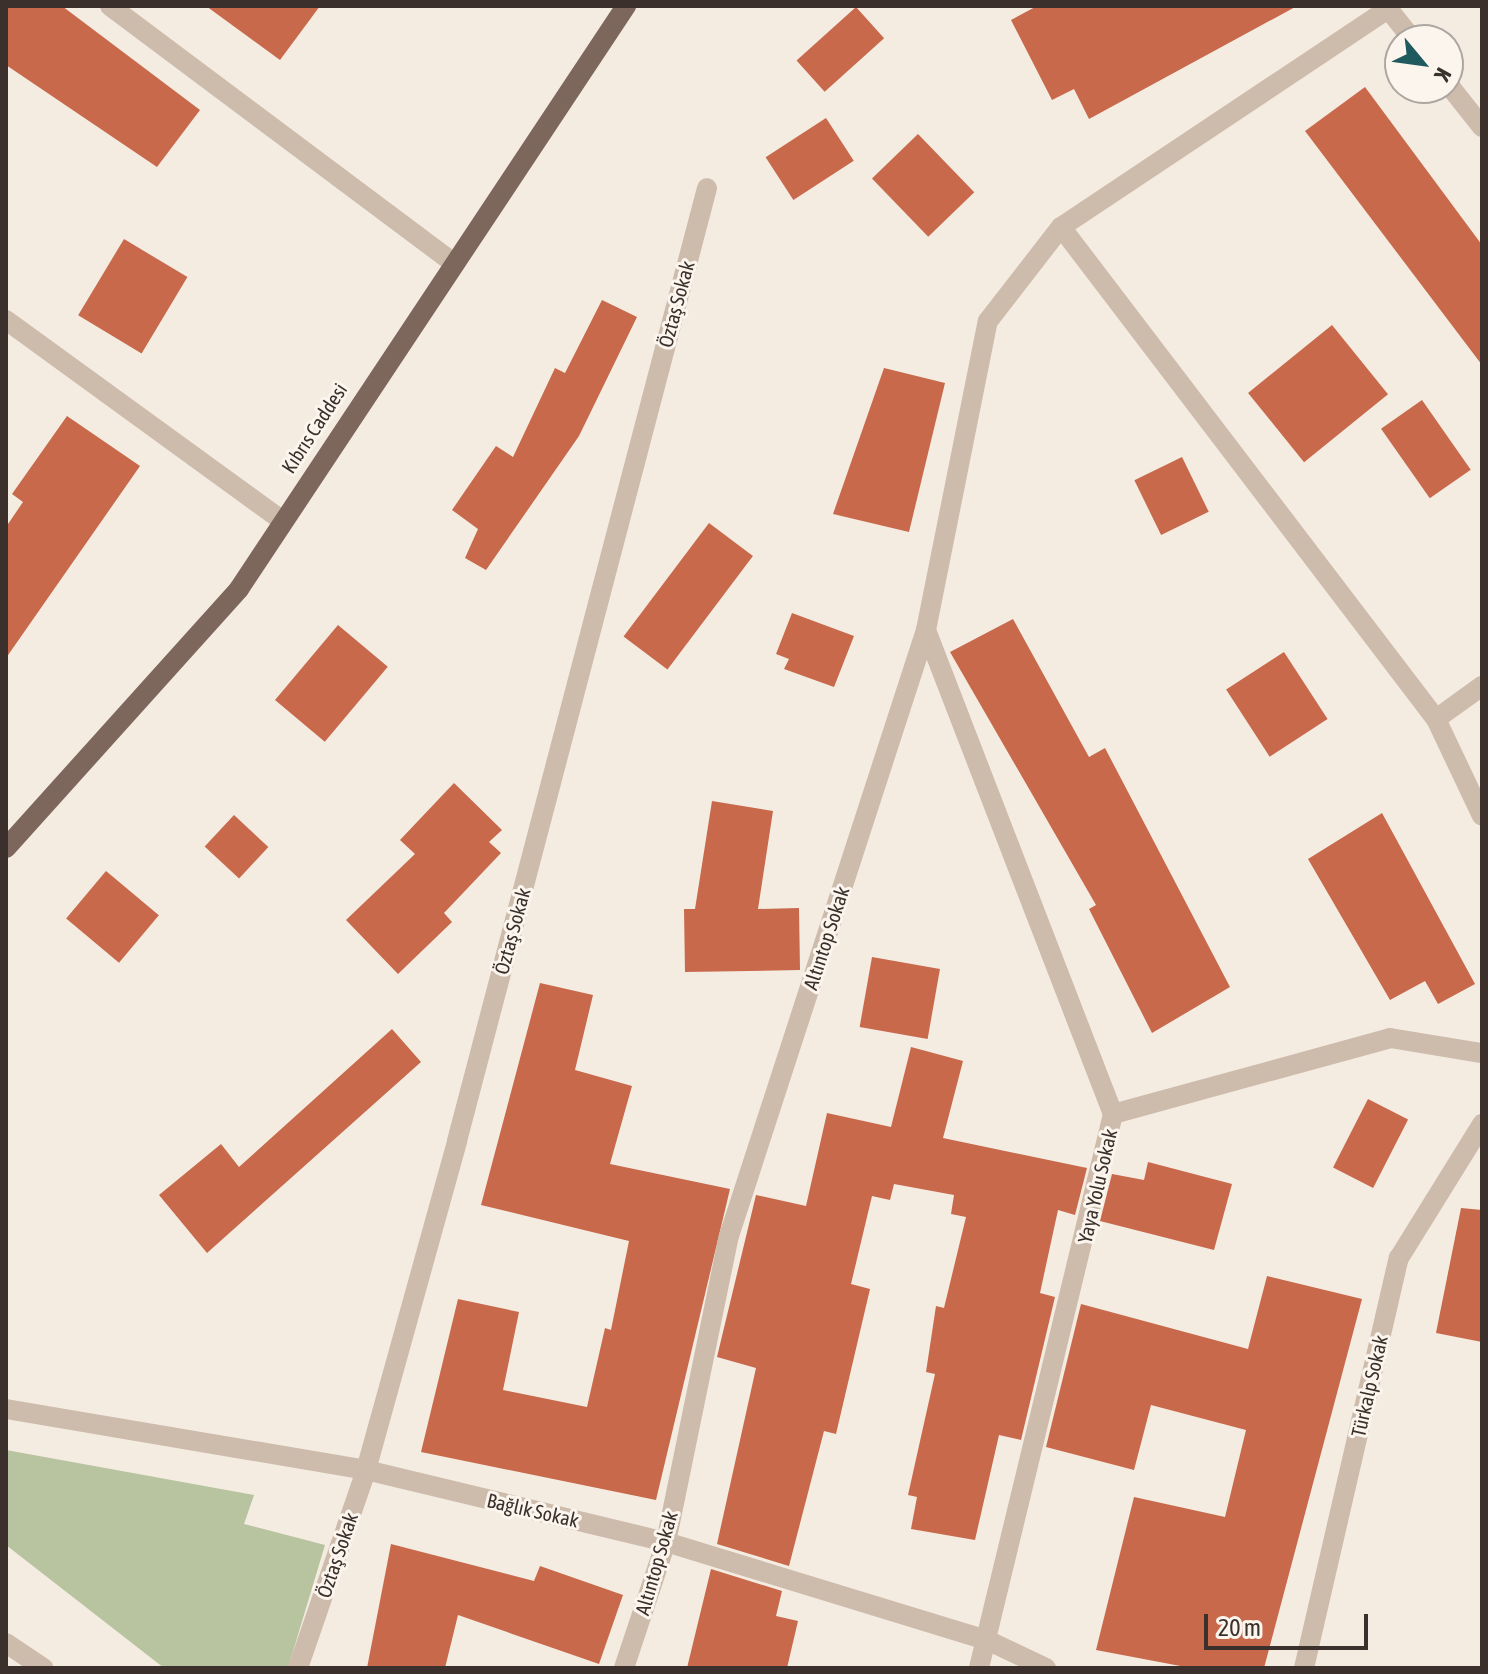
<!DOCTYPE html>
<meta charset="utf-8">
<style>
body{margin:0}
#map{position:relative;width:1488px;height:1674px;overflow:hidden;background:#f4ebe1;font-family:"Asap Condensed",sans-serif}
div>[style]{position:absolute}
.green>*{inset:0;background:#b8c4a0}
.building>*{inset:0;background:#c8694b;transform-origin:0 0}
.minor>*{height:20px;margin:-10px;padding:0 10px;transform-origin:10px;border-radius:10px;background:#cdbbac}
.major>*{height:20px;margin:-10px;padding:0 10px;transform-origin:10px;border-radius:10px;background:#7d675c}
span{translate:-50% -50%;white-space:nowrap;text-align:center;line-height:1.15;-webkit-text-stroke:6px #fbf5ee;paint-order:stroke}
.street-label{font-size:20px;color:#3b302b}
.frame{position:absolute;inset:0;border:8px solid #3b302b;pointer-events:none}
.north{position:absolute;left:1384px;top:24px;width:80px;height:80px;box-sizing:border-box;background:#fbf5ee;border:2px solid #aea6a0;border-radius:50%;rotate:119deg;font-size:22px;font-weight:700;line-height:32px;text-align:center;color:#3b302b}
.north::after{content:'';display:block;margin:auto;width:28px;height:36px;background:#1f5a5e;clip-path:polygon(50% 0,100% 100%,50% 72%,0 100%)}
.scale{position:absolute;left:1204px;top:1614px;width:164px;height:36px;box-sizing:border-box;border:4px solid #3b302b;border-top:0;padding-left:10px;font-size:24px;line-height:28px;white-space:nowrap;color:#3b302b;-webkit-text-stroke:6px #fbf5ee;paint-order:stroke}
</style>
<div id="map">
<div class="green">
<i style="clip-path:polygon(6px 1450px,254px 1495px,244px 1524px,325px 1545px,288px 1668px,164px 1668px,6px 1545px)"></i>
</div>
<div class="building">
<i style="clip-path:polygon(6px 6px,62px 6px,200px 110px,157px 167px,6px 65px)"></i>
<i style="clip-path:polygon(206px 6px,320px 6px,280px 60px)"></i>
<i style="clip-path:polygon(1037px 6px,1297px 6px,1089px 119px,1074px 89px,1052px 100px,1011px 20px)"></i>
<i style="left:856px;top:7px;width:42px;height:80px;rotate:48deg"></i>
<i style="clip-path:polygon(1365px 87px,1482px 245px,1482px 365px,1305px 131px)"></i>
<i style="left:826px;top:118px;width:51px;height:72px;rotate:57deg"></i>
<i style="left:918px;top:134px;width:81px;height:64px;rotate:46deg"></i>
<i style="left:124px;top:239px;width:74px;height:89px;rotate:31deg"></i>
<i style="clip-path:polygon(602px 300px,637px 317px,579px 436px,486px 570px,465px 558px,478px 529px,452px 510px,496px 446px,513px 457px,555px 368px,565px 373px)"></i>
<i style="left:1332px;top:325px;width:89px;height:108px;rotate:51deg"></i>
<i style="clip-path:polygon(884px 368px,945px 383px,909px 532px,833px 514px)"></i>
<i style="left:1422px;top:400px;width:85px;height:50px;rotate:55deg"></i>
<i style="clip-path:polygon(67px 416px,140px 466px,6px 658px,6px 527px,23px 502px,12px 494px)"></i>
<i style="left:1182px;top:457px;width:61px;height:53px;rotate:64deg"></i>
<i style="left:709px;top:523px;width:55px;height:142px;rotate:37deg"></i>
<i style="clip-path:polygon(792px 613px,854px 636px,834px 687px,784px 669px,789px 659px,776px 654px)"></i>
<i style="clip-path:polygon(1013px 619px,1089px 757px,1105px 748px,1230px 987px,1152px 1033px,1089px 909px,1096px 905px,950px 652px)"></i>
<i style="left:338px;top:625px;width:65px;height:98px;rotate:40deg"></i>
<i style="left:1284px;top:652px;width:80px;height:69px;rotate:57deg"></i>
<i style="clip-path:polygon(454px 783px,502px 830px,489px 842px,501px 853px,444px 913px,452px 922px,398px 974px,346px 920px,415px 854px,400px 840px)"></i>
<i style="clip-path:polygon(712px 801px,773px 811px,758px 909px,799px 908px,800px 970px,685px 972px,684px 909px,695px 909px)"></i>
<i style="clip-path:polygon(1382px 813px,1475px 984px,1438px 1004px,1425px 981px,1390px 1000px,1308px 859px)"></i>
<i style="left:234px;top:815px;width:47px;height:43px;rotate:43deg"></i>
<i style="left:106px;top:871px;width:69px;height:62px;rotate:40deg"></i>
<i style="left:872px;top:957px;width:69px;height:71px;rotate:10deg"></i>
<i style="clip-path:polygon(540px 983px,593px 995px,575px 1070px,632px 1086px,610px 1164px,730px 1189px,656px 1500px,421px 1452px,458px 1299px,519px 1312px,503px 1390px,587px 1407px,605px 1328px,611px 1330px,629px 1241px,481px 1205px)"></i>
<i style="clip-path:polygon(392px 1029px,421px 1062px,207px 1253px,159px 1195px,221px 1144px,239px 1167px)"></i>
<i style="clip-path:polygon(911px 1047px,963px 1061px,943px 1138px,1087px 1168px,1075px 1215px,1058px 1210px,1040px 1293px,1055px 1297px,1021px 1440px,999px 1435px,975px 1540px,911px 1529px,917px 1497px,908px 1495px,935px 1374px,926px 1372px,936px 1306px,944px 1308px,966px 1217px,951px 1214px,954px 1195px,894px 1184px,890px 1200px,872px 1196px,851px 1284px,870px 1289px,836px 1434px,824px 1431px,789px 1566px,717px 1544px,756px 1368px,717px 1357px,756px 1195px,806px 1206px,827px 1113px,891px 1127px)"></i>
<i style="left:1368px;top:1099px;width:45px;height:77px;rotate:27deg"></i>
<i style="clip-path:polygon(1148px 1162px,1232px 1184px,1214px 1250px,1100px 1221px,1112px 1174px,1144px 1180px)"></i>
<i style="clip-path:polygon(1461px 1208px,1482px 1210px,1482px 1342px,1436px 1333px)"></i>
<i style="clip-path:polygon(1267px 1276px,1362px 1299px,1264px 1668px,1191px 1668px,1096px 1650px,1134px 1497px,1225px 1517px,1246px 1430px,1151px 1405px,1134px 1470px,1046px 1447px,1081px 1304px,1248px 1349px)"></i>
<i style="clip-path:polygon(391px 1544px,534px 1581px,540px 1566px,623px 1595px,599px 1664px,458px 1615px,445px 1668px,367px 1668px)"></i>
<i style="clip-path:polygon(711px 1569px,782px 1591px,776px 1616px,798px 1621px,787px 1668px,687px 1668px)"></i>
</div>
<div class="minor">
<i style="left:110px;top:6px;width:427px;rotate:36.8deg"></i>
<i style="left:1386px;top:6px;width:43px;rotate:51.5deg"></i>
<i style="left:1388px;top:9px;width:393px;rotate:146.3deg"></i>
<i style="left:1061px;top:227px;width:619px;rotate:52.69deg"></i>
<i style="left:1436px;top:719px;width:107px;rotate:64.6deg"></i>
<i style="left:1448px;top:84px;width:55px;rotate:51.7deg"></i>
<i style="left:6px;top:320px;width:342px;rotate:36deg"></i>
<i style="left:926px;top:630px;width:519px;rotate:68.88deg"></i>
<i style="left:1113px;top:1114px;width:570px;rotate:103.6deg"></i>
<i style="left:1436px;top:719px;width:57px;rotate:-35.7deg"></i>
<i style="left:1113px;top:1114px;width:287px;rotate:-15.3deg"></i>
<i style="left:1390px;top:1038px;width:93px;rotate:9.3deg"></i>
<i style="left:6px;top:1409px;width:365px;rotate:9.6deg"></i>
<i style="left:366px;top:1470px;width:309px;rotate:13.5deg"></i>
<i style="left:666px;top:1542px;width:338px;rotate:17deg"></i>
<i style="left:989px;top:1641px;width:63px;rotate:25.3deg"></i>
<i style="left:6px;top:1643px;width:45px;rotate:34deg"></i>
<i style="left:298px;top:1668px;width:209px;rotate:-71deg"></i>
<i style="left:366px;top:1470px;width:341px;rotate:-74.5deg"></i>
<i style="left:457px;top:1141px;width:985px;rotate:-75.3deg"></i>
<i style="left:624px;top:1668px;width:133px;rotate:-71.6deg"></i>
<i style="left:666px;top:1542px;width:312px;rotate:-78.4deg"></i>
<i style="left:729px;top:1236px;width:637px;rotate:-71.99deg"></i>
<i style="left:926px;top:630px;width:315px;rotate:-78.7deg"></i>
<i style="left:988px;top:321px;width:119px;rotate:-52.2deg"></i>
<i style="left:1304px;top:1668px;width:421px;rotate:-77deg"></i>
<i style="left:1399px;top:1258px;width:158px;rotate:-58.2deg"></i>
</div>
<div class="major">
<i style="left:6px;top:848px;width:348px;rotate:-48deg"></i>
<i style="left:239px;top:589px;width:700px;rotate:-56.42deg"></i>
</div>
<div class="street-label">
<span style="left:676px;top:304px;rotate:-75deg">Öztaş Sokak</span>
<span style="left:314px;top:428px;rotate:-57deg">Kıbrıs Caddesi</span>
<span style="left:512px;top:931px;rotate:-75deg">Öztaş Sokak</span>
<span style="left:826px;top:938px;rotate:-72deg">Altıntop Sokak</span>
<span style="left:1097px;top:1186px;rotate:-77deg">Yaya Yolu Sokak</span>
<span style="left:1369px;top:1386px;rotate:-77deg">Türkalp Sokak</span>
<span style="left:533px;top:1510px;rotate:13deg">Bağlık Sokak</span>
<span style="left:337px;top:1555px;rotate:-71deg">Öztaş Sokak</span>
<span style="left:656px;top:1563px;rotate:-74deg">Altıntop Sokak</span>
</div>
<div class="frame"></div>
<div class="north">K</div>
<div class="scale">20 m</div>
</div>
